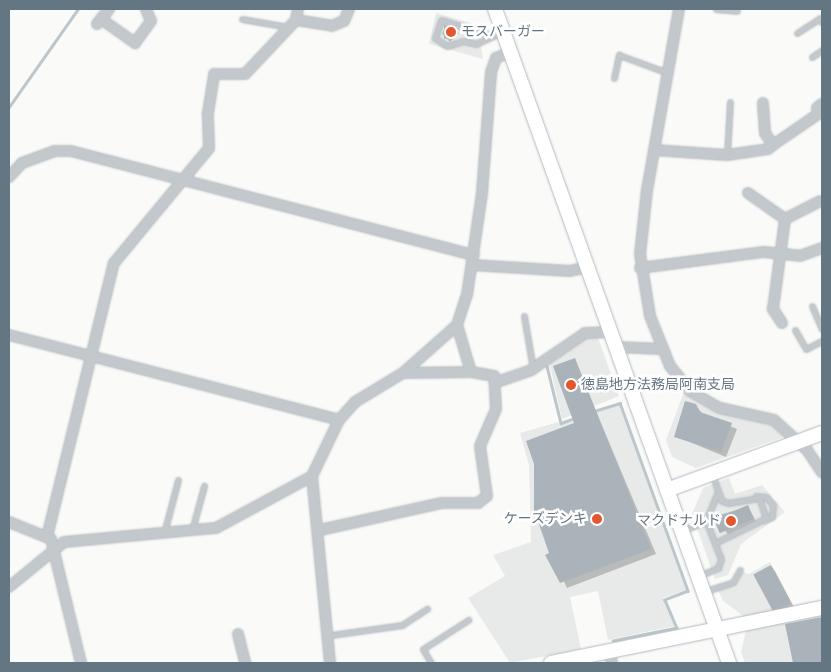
<!DOCTYPE html>
<meta charset="utf-8">
<style>
body{margin:0}
#map{position:relative;width:831px;height:672px;overflow:hidden;background:#fafaf8;font-family:Signika,"Noto Sans JP",sans-serif}
div>[style]{position:absolute}
.built>*{inset:0;background:#e8e9e9}
.shadow>*{inset:0;background:#0003}
.stream>*{height:2.5px;margin:-1.25px;padding:0 1.25px;transform-origin:1.25px;border-radius:1.25px;background:#bbc7cb}
.building>*{inset:0;background:#aab3b9;transform-origin:0 0}
.roads{filter:drop-shadow(0 0 1px #b3babf) drop-shadow(0 0 1px #b3babf)}
.lane>*{height:5px;margin:-2.5px;padding:0 2.5px;transform-origin:2.5px;border-radius:2.5px;background:#c3c8cc}
.street>*{height:10px;margin:-5px;padding:0 5px;transform-origin:5px;border-radius:5px;background:#c3c8cc}
.secondary>*{height:14px;margin:-7px;padding:0 7px;transform-origin:7px;border-radius:7px;background:#fff}
.dots>*{width:14px;height:14px;translate:-50% -50%;box-sizing:border-box;border:2px solid #fff;border-radius:50%}
span{translate:-50% -50%;white-space:nowrap;text-align:center;line-height:1.15;-webkit-text-stroke:5px #fff;paint-order:stroke}
.poi-label{font-size:14px;color:#657683}
.left{translate:0 -50%;text-align:left}
.right{translate:-100% -50%;text-align:right}
.frame{position:absolute;inset:0;border:10px solid #657683;pointer-events:none}
</style>
<div id="map">
<div class="built">
<i style="clip-path:polygon(436px 13px,478px 25px,483px 59px,429px 44px)"></i>
<i style="clip-path:polygon(597px 335px,619px 396px,562px 419px,549px 362px,587px 336px)"></i>
<i style="clip-path:polygon(684px 392px,715px 411px,770px 422px,786px 436px,696px 468px,672px 457px,666px 440px)"></i>
<i style="clip-path:polygon(619px 405px,686px 590px,663px 598px,674px 626px,608px 640px,598px 591px,570px 597px,581px 649px,510px 663px,468px 598px,505px 576px,493px 555px,531px 542px,529px 465px,520px 433px)"></i>
<i style="clip-path:polygon(729px 478px,735px 494px,762px 485px,785px 512px,741px 544px,728px 575px,715px 579px,692px 514px,703px 488px)"></i>
<i style="clip-path:polygon(770px 562px,794px 608px,745px 617px,723px 601px,718px 590px,736px 583px,743px 572px,749px 574px)"></i>
<i style="clip-path:polygon(822px 614px,822px 663px,745px 663px,741px 652px,747px 627px)"></i>
</div>
<div class="shadow">
<i style="clip-path:polygon(445px 27px,459px 33px,450px 42px,442px 34px)"></i>
<i style="clip-path:polygon(574px 359px,656px 554px,567px 588px,551px 554px,575px 424px)"></i>
<i style="clip-path:polygon(695px 405px,703px 414px,737px 429px,726px 457px,675px 436px)"></i>
<i style="clip-path:polygon(748px 507px,757px 523px,729px 536px,715px 516px)"></i>
<i style="clip-path:polygon(771px 567px,775px 571px,794px 607px,777px 612px,773px 608px)"></i>
<i style="clip-path:polygon(822px 618px,822px 663px,794px 663px,787px 625px)"></i>
</div>
<div class="stream">
<i style="left:9px;top:107px;width:120px;rotate:-54.9deg"></i>
<i style="left:547px;top:366px;width:59px;rotate:76.2deg"></i>
<i style="left:561px;top:423px;width:15px;rotate:-20deg"></i>
<i style="left:594px;top:411px;width:27px;rotate:-17deg"></i>
<i style="left:620px;top:403px;width:200px;rotate:70.1deg"></i>
<i style="left:688px;top:591px;width:25px;rotate:159deg"></i>
<i style="left:665px;top:600px;width:30px;rotate:67deg"></i>
<i style="left:677px;top:628px;width:65px;rotate:168.5deg"></i>
</div>
<div class="building">
<i style="clip-path:polygon(444px 25px,457px 30px,455px 36px,444px 39px)"></i>
<i style="clip-path:polygon(575px 358px,651px 549px,560px 583px,545px 555px,549px 553px,534px 510px,534px 464px,526px 441px,574px 423px,553px 366px)"></i>
<i style="clip-path:polygon(685px 401px,696px 404px,700px 412px,732px 423px,721px 452px,674px 437px)"></i>
<i style="left:748px;top:505px;width:15px;height:37px;rotate:67deg"></i>
<i style="left:771px;top:565px;width:43px;height:20px;rotate:62deg"></i>
<i style="clip-path:polygon(822px 617px,822px 663px,793px 663px,785px 624px)"></i>
</div>
<div class="roads">
<div class="lane">
<i style="left:716px;top:9px;width:21px;rotate:5deg"></i>
<i style="left:242px;top:19px;width:47px;rotate:9.9deg"></i>
<i style="left:797px;top:33px;width:27px;rotate:-33deg"></i>
<i style="left:820px;top:18px;width:5px;rotate:68deg"></i>
<i style="left:493px;top:36px;width:54px;rotate:-162.9deg"></i>
<i style="left:441px;top:20px;width:19px;rotate:108deg"></i>
<i style="left:435px;top:38px;width:14px;rotate:34deg"></i>
<i style="left:447px;top:46px;width:17px;rotate:-17deg"></i>
<i style="left:463px;top:41px;width:13px;rotate:13deg"></i>
<i style="left:476px;top:44px;width:29px;rotate:-25deg"></i>
<i style="left:812px;top:57px;width:12px;rotate:-35deg"></i>
<i style="left:614px;top:78px;width:24px;rotate:-78deg"></i>
<i style="left:619px;top:55px;width:52px;rotate:20.2deg"></i>
<i style="left:727px;top:155px;width:53px;rotate:-86.8deg"></i>
<i style="left:812px;top:306px;width:25px;rotate:67deg"></i>
<i style="left:524px;top:316px;width:54px;rotate:80.4deg"></i>
<i style="left:795px;top:330px;width:22px;rotate:60deg"></i>
<i style="left:806px;top:349px;width:18px;rotate:-27deg"></i>
<i style="left:756px;top:496px;width:10px;rotate:6deg"></i>
<i style="left:766px;top:497px;width:11px;rotate:49deg"></i>
<i style="left:773px;top:505px;width:12px;rotate:95deg"></i>
<i style="left:772px;top:517px;width:9px;rotate:159deg"></i>
<i style="left:192px;top:530px;width:46px;rotate:-74.7deg"></i>
<i style="left:682px;top:531px;width:26px;rotate:-23deg"></i>
<i style="left:706px;top:521px;width:32px;rotate:-68deg"></i>
<i style="left:718px;top:491px;width:18px;rotate:-109deg"></i>
<i style="left:164px;top:533px;width:55px;rotate:-75.2deg"></i>
<i style="left:715px;top:543px;width:57px;rotate:-26.1deg"></i>
<i style="left:766px;top:518px;width:21px;rotate:-109deg"></i>
<i style="left:759px;top:498px;width:30px;rotate:171deg"></i>
<i style="left:729px;top:503px;width:7px;rotate:-164deg"></i>
<i style="left:722px;top:501px;width:11px;rotate:-112deg"></i>
<i style="left:698px;top:576px;width:22px;rotate:-22deg"></i>
<i style="left:718px;top:568px;width:9px;rotate:-72deg"></i>
<i style="left:721px;top:559px;width:41px;rotate:-111.5deg"></i>
<i style="left:703px;top:592px;width:32px;rotate:-18deg"></i>
<i style="left:733px;top:582px;width:14px;rotate:-60deg"></i>
<i style="left:331px;top:635px;width:72px;rotate:-8deg"></i>
<i style="left:402px;top:625px;width:30px;rotate:-33deg"></i>
<i style="left:431px;top:663px;width:16px;rotate:-120deg"></i>
<i style="left:423px;top:649px;width:54px;rotate:-32.8deg"></i>
</div>
<div class="street">
<i style="left:679px;top:9px;width:184px;rotate:100deg"></i>
<i style="left:647px;top:190px;width:64px;rotate:96.2deg"></i>
<i style="left:640px;top:254px;width:63px;rotate:80.8deg"></i>
<i style="left:650px;top:316px;width:54px;rotate:68.2deg"></i>
<i style="left:670px;top:366px;width:32px;rotate:51deg"></i>
<i style="left:690px;top:391px;width:34px;rotate:30deg"></i>
<i style="left:720px;top:408px;width:55px;rotate:12.5deg"></i>
<i style="left:774px;top:420px;width:45px;rotate:42.3deg"></i>
<i style="left:807px;top:450px;width:27px;rotate:56deg"></i>
<i style="left:101px;top:19px;width:42px;rotate:35.2deg"></i>
<i style="left:135px;top:43px;width:27px;rotate:-54deg"></i>
<i style="left:151px;top:21px;width:13px;rotate:-113deg"></i>
<i style="left:296px;top:20px;width:11px;rotate:-80deg"></i>
<i style="left:97px;top:24px;width:19px;rotate:-51deg"></i>
<i style="left:773px;top:145px;width:55px;rotate:-34.6deg"></i>
<i style="left:818px;top:114px;width:6px;rotate:-99deg"></i>
<i style="left:817px;top:108px;width:6px;rotate:-39deg"></i>
<i style="left:654px;top:150px;width:73px;rotate:3.9deg"></i>
<i style="left:727px;top:155px;width:41px;rotate:-8.3deg"></i>
<i style="left:768px;top:149px;width:6px;rotate:-39deg"></i>
<i style="left:773px;top:145px;width:14px;rotate:-124deg"></i>
<i style="left:765px;top:133px;width:30px;rotate:-94deg"></i>
<i style="left:9px;top:177px;width:19px;rotate:-47deg"></i>
<i style="left:22px;top:163px;width:35px;rotate:-20deg"></i>
<i style="left:55px;top:151px;width:16px"></i>
<i style="left:71px;top:151px;width:416px;rotate:14.5deg"></i>
<i style="left:748px;top:193px;width:45px;rotate:35.1deg"></i>
<i style="left:785px;top:219px;width:39px;rotate:-27deg"></i>
<i style="left:472px;top:265px;width:98px;rotate:3.5deg"></i>
<i style="left:570px;top:271px;width:17px;rotate:-13deg"></i>
<i style="left:640px;top:268px;width:125px;rotate:-7.4deg"></i>
<i style="left:764px;top:252px;width:36px;rotate:6deg"></i>
<i style="left:800px;top:256px;width:23px;rotate:-20deg"></i>
<i style="left:782px;top:323px;width:17px;rotate:-123deg"></i>
<i style="left:773px;top:309px;width:91px;rotate:-82.4deg"></i>
<i style="left:457px;top:325px;width:49px;rotate:73.4deg"></i>
<i style="left:9px;top:335px;width:341px;rotate:14.4deg"></i>
<i style="left:616px;top:347px;width:46px;rotate:2.5deg"></i>
<i style="left:497px;top:382px;width:36px;rotate:-19deg"></i>
<i style="left:531px;top:370px;width:65px;rotate:-34.4deg"></i>
<i style="left:585px;top:333px;width:25px;rotate:-2deg"></i>
<i style="left:9px;top:522px;width:45px;rotate:22deg"></i>
<i style="left:51px;top:539px;width:128px;rotate:76.4deg"></i>
<i style="left:320px;top:530px;width:125px;rotate:-12.5deg"></i>
<i style="left:442px;top:503px;width:36px"></i>
<i style="left:478px;top:503px;width:11px;rotate:-38deg"></i>
<i style="left:487px;top:496px;width:50px;rotate:-98deg"></i>
<i style="left:480px;top:446px;width:40px;rotate:-66.6deg"></i>
<i style="left:496px;top:409px;width:33px;rotate:-93deg"></i>
<i style="left:494px;top:376px;width:23px;rotate:-170deg"></i>
<i style="left:471px;top:372px;width:68px;rotate:179.2deg"></i>
<i style="left:47px;top:537px;width:282px;rotate:-76.3deg"></i>
<i style="left:114px;top:263px;width:149px;rotate:-50.4deg"></i>
<i style="left:209px;top:148px;width:35px;rotate:-92deg"></i>
<i style="left:208px;top:113px;width:39px;rotate:-81deg"></i>
<i style="left:214px;top:74px;width:31px"></i>
<i style="left:245px;top:74px;width:74px;rotate:-46.6deg"></i>
<i style="left:296px;top:20px;width:36px;rotate:9deg"></i>
<i style="left:332px;top:26px;width:13px;rotate:-23deg"></i>
<i style="left:344px;top:21px;width:13px;rotate:-67deg"></i>
<i style="left:9px;top:587px;width:71px;rotate:-39.3deg"></i>
<i style="left:64px;top:542px;width:153px;rotate:-5.3deg"></i>
<i style="left:216px;top:528px;width:109px;rotate:-28.4deg"></i>
<i style="left:238px;top:634px;width:30px;rotate:76deg"></i>
<i style="left:609px;top:650px;width:13px;rotate:77deg"></i>
<i style="left:330px;top:663px;width:188px;rotate:-95.5deg"></i>
<i style="left:312px;top:476px;width:62px;rotate:-64.3deg"></i>
<i style="left:339px;top:420px;width:24px;rotate:-48deg"></i>
<i style="left:355px;top:402px;width:56px;rotate:-31.1deg"></i>
<i style="left:403px;top:373px;width:72px;rotate:-41.6deg"></i>
<i style="left:457px;top:325px;width:32px;rotate:-72deg"></i>
<i style="left:467px;top:295px;width:103px;rotate:-81.6deg"></i>
<i style="left:482px;top:193px;width:121px;rotate:-85.7deg"></i>
<i style="left:491px;top:72px;width:15px;rotate:-70deg"></i>
<i style="left:496px;top:58px;width:15px;rotate:-23deg"></i>
</div>
<div class="secondary">
<i style="left:495px;top:9px;width:695px;rotate:70.31deg"></i>
<i style="left:667px;top:490px;width:165px;rotate:-20.2deg"></i>
<i style="left:551px;top:663px;width:277px;rotate:-11.5deg"></i>
</div>
</div>
<div class="dots">
<i style="left:451px;top:32px;background:#e4572e"></i>
<i style="left:571px;top:385px;background:#e4572e"></i>
<i style="left:597px;top:519px;background:#e4572e"></i>
<i style="left:731px;top:521px;background:#e4572e"></i>
</div>
<div class="poi-label">
<span class="left" style="left:461px;top:32px">モスバーガー</span>
<span class="left" style="left:581px;top:385px">徳島地方法務局阿南支局</span>
<span class="right" style="left:587px;top:519px">ケーズデンキ</span>
<span class="right" style="left:721px;top:521px">マクドナルド</span>
</div>
<div class="frame"></div>
</div>
